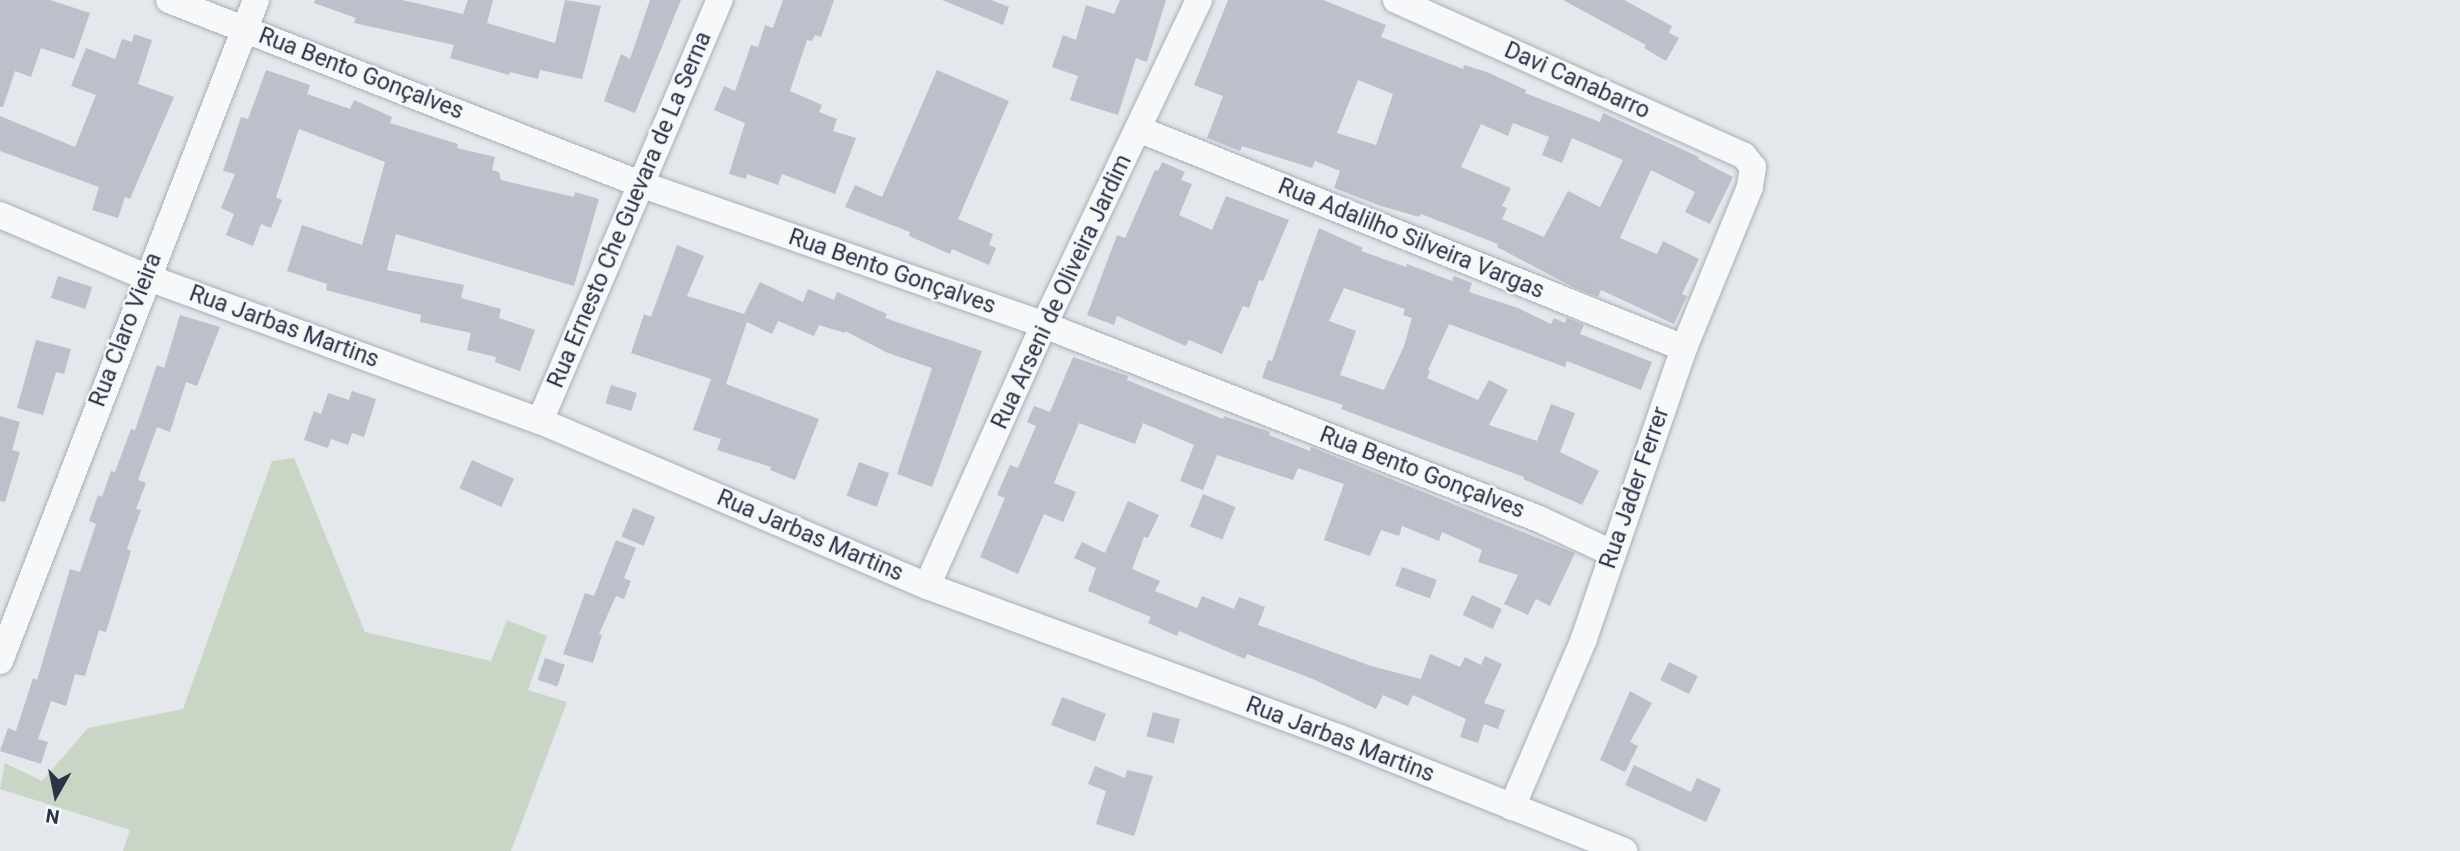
<!DOCTYPE html>
<meta charset="utf-8">
<style>
body{margin:0}
#map{position:relative;width:2460px;height:851px;overflow:hidden;background:#e4e7ec;font-family:Roboto,sans-serif}
div>[style]{position:absolute}
.green>*{inset:0;background:#c9d6c5}
.building>*{inset:0;background:#bbc0ca;transform-origin:0 0}
.roads{filter:drop-shadow(0 0 2px #a9aeb7) drop-shadow(0 0 2px #a9aeb7)}
.minor>*{height:26px;margin:-13px;padding:0 13px;transform-origin:13px;border-radius:13px;background:#f7f8fa}
span{translate:-50% -50%;white-space:nowrap;text-align:center;line-height:1.15;-webkit-text-stroke:5px #f4f6f9;paint-order:stroke}
.street-label{font-size:23px;color:#2b3445}
.north{position:absolute;left:21px;top:760px;width:70px;height:70px;-webkit-text-stroke:5px #f4f6f9;paint-order:stroke;rotate:189deg;font-size:19px;font-weight:700;line-height:28px;text-align:center;color:#2b3445}
.north::after{content:'';display:block;margin:auto;width:24px;height:32px;background:#2b3445;clip-path:polygon(50% 0,100% 100%,50% 72%,0 100%)}
</style>
<div id="map">
<div class="green">
<i style="clip-path:polygon(294px 458px,365px 632px,491px 661px,507px 620px,547px 636px,528px 690px,567px 702px,511px 851px,123px 851px,130px 830px,0 789px,5px 763px,42px 781px,88px 728px,183px 709px,272px 461px)"></i>
</div>
<div class="building">
<i style="clip-path:polygon(0 0,50px 0,90px 13px,74px 59px,41px 48px,31px 77px,15px 71px,3px 107px,0 107px)"></i>
<i style="clip-path:polygon(315px 0,402px 0,463px 14px,468px 0,493px 0,487px 23px,555px 43px,565px 0,601px 6px,582px 79px,540px 70px,538px 79px,510px 72px,509px 75px,450px 58px,454px 45px,354px 23px,356px 18px,314px 3px)"></i>
<i style="clip-path:polygon(650px 0,681px 0,635px 113px,604px 101px,621px 54px,630px 59px)"></i>
<i style="clip-path:polygon(783px 0,834px 0,821px 37px,815px 35px,812px 41px,807px 40px,790px 91px,822px 105px,819px 112px,837px 119px,833px 131px,856px 138px,835px 194px,782px 174px,778px 185px,747px 174px,746px 179px,729px 174px,745px 123px,714px 110px,724px 86px,735px 91px,751px 45px,758px 47px,765px 25px,773px 28px)"></i>
<i style="clip-path:polygon(942px 0,991px 0,1009px 7px,1003px 25px)"></i>
<i style="clip-path:polygon(1120px 0,1166px 0,1147px 62px,1136px 58px,1118px 115px,1070px 100px,1078px 76px,1052px 67px,1063px 35px,1076px 40px,1086px 5px,1114px 14px)"></i>
<i style="clip-path:polygon(evenodd,1228px 0,1323px 0,1386px 25px,1381px 37px,1463px 69px,1464px 65px,1487px 72px,1526px 90px,1525px 93px,1600px 122px,1603px 113px,1699px 157px,1698px 159px,1733px 177px,1710px 224px,1685px 212px,1695px 192px,1651px 170px,1620px 238px,1657px 254px,1663px 241px,1699px 259px,1682px 294px,1687px 296px,1674px 324px,1601px 290px,1598px 297px,1573px 287px,1497px 247px,1498px 244px,1421px 214px,1419px 217px,1381px 206px,1334px 188px,1340px 171px,1315px 161px,1312px 168px,1242px 146px,1240px 151px,1207px 138px,1223px 96px,1194px 85px,1228px 0,1358px 80px,1393px 94px,1376px 145px,1337px 133px,1358px 80px,1228px 0,1513px 123px,1549px 137px,1542px 155px,1562px 163px,1572px 138px,1623px 160px,1600px 207px,1568px 191px,1544px 237px,1502px 219px,1507px 208px,1502px 206px,1511px 188px,1461px 167px,1481px 124px,1508px 136px,1513px 123px)"></i>
<i style="clip-path:polygon(1563px 0,1624px 0,1672px 26px,1669px 33px,1679px 38px,1666px 61px,1644px 48px,1646px 45px)"></i>
<i style="clip-path:polygon(134px 34px,152px 40px,138px 84px,174px 97px,130px 199px,125px 197px,118px 218px,92px 210px,99px 187px,0 151px,0 116px,75px 147px,96px 95px,71px 86px,86px 48px,115px 59px,122px 39px,132px 42px)"></i>
<i style="clip-path:polygon(266px 70px,310px 85px,307px 94px,350px 109px,354px 100px,392px 117px,390px 123px,458px 144px,457px 148px,495px 157px,492px 170px,499px 172px,501px 180px,574px 197px,575px 192px,599px 199px,574px 286px,396px 234px,387px 270px,464px 285px,461px 298px,501px 309px,499px 318px,535px 330px,520px 371px,495px 362px,496px 357px,467px 350px,471px 333px,420px 322px,421px 315px,326px 290px,327px 284px,287px 271px,302px 225px,362px 245px,385px 162px,299px 129px,276px 197px,282px 200px,271px 228px,261px 224px,253px 246px,226px 235px,234px 214px,221px 208px,235px 174px,223px 171px,241px 117px,248px 119px)"></i>
<i style="clip-path:polygon(937px 70px,1009px 101px,958px 219px,993px 234px,989px 245px,996px 248px,989px 265px,952px 249px,950px 254px,909px 236px,910px 232px,845px 207px,855px 185px,882px 197px)"></i>
<i style="clip-path:polygon(1162px 162px,1185px 172px,1181px 180px,1192px 184px,1179px 215px,1212px 230px,1226px 196px,1289px 220px,1263px 281px,1259px 280px,1249px 308px,1243px 306px,1222px 354px,1189px 340px,1186px 346px,1117px 316px,1114px 325px,1087px 315px,1117px 235px,1125px 238px,1155px 170px,1158px 171px)"></i>
<i style="clip-path:polygon(evenodd,1319px 228px,1363px 248px,1361px 251px,1406px 267px,1407px 264px,1452px 281px,1454px 276px,1472px 283px,1469px 292px,1518px 308px,1551px 324px,1554px 318px,1565px 323px,1567px 318px,1584px 325px,1580px 334px,1652px 362px,1641px 390px,1567px 361px,1565px 367px,1449px 324px,1428px 370px,1430px 371px,1427px 378px,1478px 400px,1489px 380px,1508px 390px,1489px 425px,1537px 441px,1551px 404px,1575px 413px,1560px 452px,1599px 471px,1582px 505px,1523px 479px,1524px 477px,1341px 409px,1343px 405px,1262px 378px,1268px 360px,1272px 361px,1319px 228px,1344px 288px,1405px 309px,1403px 315px,1412px 318px,1404px 346px,1384px 390px,1340px 375px,1356px 331px,1329px 321px,1344px 288px)"></i>
<i style="clip-path:polygon(677px 245px,704px 256px,687px 296px,744px 314px,760px 282px,803px 302px,808px 289px,834px 300px,837px 292px,887px 314px,885px 318px,982px 351px,932px 487px,897px 474px,932px 368px,888px 353px,845px 331px,845px 333px,819px 325px,814px 336px,778px 321px,772px 334px,747px 322px,726px 384px,819px 419px,795px 480px,770px 470px,771px 467px,717px 450px,721px 439px,693px 430px,711px 379px,631px 353px,644px 314px,651px 317px)"></i>
<i style="left:58px;top:276px;width:36px;height:23px;rotate:18deg"></i>
<i style="clip-path:polygon(180px 315px,220px 327px,197px 386px,186px 382px,170px 432px,157px 427px,138px 480px,146px 483px,136px 509px,141px 510px,127px 549px,131px 551px,106px 632px,99px 630px,85px 676px,75px 674px,66px 706px,51px 701px,38px 739px,48px 742px,41px 764px,0 751px,8px 728px,16px 731px,33px 678px,37px 680px,70px 569px,80px 572px,96px 524px,89px 521px,98px 495px,102px 497px,111px 471px,115px 472px,131px 429px,135px 430px,157px 365px,164px 368px)"></i>
<i style="clip-path:polygon(36px 340px,71px 349px,64px 374px,56px 372px,43px 415px,17px 408px)"></i>
<i style="clip-path:polygon(1073px 357px,1128px 376px,1127px 380px,1223px 419px,1224px 416px,1270px 432px,1269px 435px,1310px 451px,1311px 447px,1575px 553px,1550px 606px,1536px 599px,1528px 615px,1504px 604px,1518px 575px,1478px 562px,1482px 550px,1442px 532px,1439px 541px,1402px 526px,1399px 536px,1381px 530px,1370px 556px,1324px 540px,1344px 484px,1298px 468px,1293px 480px,1217px 455px,1203px 490px,1180px 481px,1194px 445px,1143px 423px,1135px 444px,1079px 423px,1054px 483px,1076px 492px,1063px 522px,1044px 514px,1018px 574px,980px 557px,1005px 498px,997px 495px,1010px 465px,1018px 468px,1036px 426px,1027px 422px,1034px 406px,1050px 412px)"></i>
<i style="left:611px;top:385px;width:27px;height:19px;rotate:17deg"></i>
<i style="clip-path:polygon(352px 391px,376px 399px,364px 437px,352px 433px,348px 445px,331px 439px,328px 448px,304px 440px,314px 411px,321px 414px,328px 393px,349px 400px)"></i>
<i style="clip-path:polygon(0 416px,20px 422px,12px 450px,20px 452px,5px 502px,0 501px)"></i>
<i style="left:472px;top:460px;width:46px;height:31px;rotate:24deg"></i>
<i style="left:859px;top:462px;width:32px;height:36px;rotate:20deg"></i>
<i style="left:1203px;top:494px;width:35px;height:35px;rotate:22deg"></i>
<i style="clip-path:polygon(1128px 501px,1159px 515px,1148px 538px,1144px 537px,1132px 569px,1160px 581px,1155px 591px,1197px 608px,1202px 596px,1234px 609px,1239px 597px,1265px 607px,1258px 625px,1371px 666px,1421px 679px,1430px 654px,1460px 667px,1465px 657px,1481px 665px,1485px 656px,1502px 664px,1484px 703px,1505px 710px,1498px 729px,1484px 724px,1478px 743px,1460px 737px,1466px 719px,1413px 695px,1408px 706px,1383px 695px,1376px 709px,1313px 679px,1247px 654px,1245px 659px,1179px 631px,1177px 636px,1148px 623px,1151px 617px,1088px 591px,1096px 568px,1074px 558px,1082px 542px,1105px 553px)"></i>
<i style="left:633px;top:508px;width:24px;height:31px;rotate:22deg"></i>
<i style="clip-path:polygon(616px 540px,636px 548px,624px 578px,631px 581px,624px 599px,616px 596px,599px 634px,602px 635px,593px 663px,563px 654px,585px 593px,594px 596px)"></i>
<i style="left:1402px;top:567px;width:37px;height:20px;rotate:20deg"></i>
<i style="left:1472px;top:595px;width:33px;height:22px;rotate:25deg"></i>
<i style="left:545px;top:658px;width:21px;height:23px;rotate:19deg"></i>
<i style="left:1669px;top:662px;width:32px;height:20px;rotate:26deg"></i>
<i style="clip-path:polygon(1630px 691px,1652px 703px,1630px 742px,1638px 746px,1625px 772px,1600px 760px)"></i>
<i style="left:1062px;top:697px;width:47px;height:30px;rotate:21deg"></i>
<i style="left:1153px;top:712px;width:28px;height:25px;rotate:15deg"></i>
<i style="clip-path:polygon(1634px 765px,1691px 792px,1697px 778px,1721px 789px,1706px 822px,1625px 785px)"></i>
<i style="clip-path:polygon(1095px 766px,1125px 778px,1127px 770px,1153px 776px,1134px 836px,1096px 824px,1106px 791px,1088px 784px)"></i>
</div>
<div class="roads">
<div class="minor">
<i style="left:169px;top:0;width:509px;rotate:21.32deg"></i>
<i style="left:643px;top:185px;width:425px;rotate:19.2deg"></i>
<i style="left:1044px;top:325px;width:532px;rotate:21.4deg"></i>
<i style="left:1539px;top:519px;width:81px;rotate:25deg"></i>
<i style="left:1396px;top:0;width:381px;rotate:24.1deg"></i>
<i style="left:1744px;top:156px;width:14px;rotate:51deg"></i>
<i style="left:1753px;top:167px;width:20px;rotate:99deg"></i>
<i style="left:1750px;top:187px;width:174px;rotate:112.3deg"></i>
<i style="left:1684px;top:348px;width:308px;rotate:109deg"></i>
<i style="left:1584px;top:639px;width:183px;rotate:113.2deg"></i>
<i style="left:1138px;top:129px;width:588px;rotate:21.86deg"></i>
<i style="left:0;top:215px;width:159px;rotate:23deg"></i>
<i style="left:146px;top:277px;width:419px;rotate:20.1deg"></i>
<i style="left:540px;top:421px;width:421px;rotate:23.1deg"></i>
<i style="left:927px;top:586px;width:440px;rotate:20.2deg"></i>
<i style="left:1340px;top:738px;width:306px;rotate:21.7deg"></i>
<i style="left:540px;top:421px;width:458px;rotate:-66.9deg"></i>
<i style="left:927px;top:586px;width:286px;rotate:-65.9deg"></i>
<i style="left:1044px;top:325px;width:360px;rotate:-64.5deg"></i>
<i style="left:0;top:661px;width:709px;rotate:-68.83deg"></i>
</div>
</div>
<div class="street-label">
<span style="left:361px;top:74px;rotate:21deg">Rua Bento Gonçalves</span>
<span style="left:1577px;top:81px;rotate:24deg">Davi Canabarro</span>
<span style="left:630px;top:210px;rotate:-67deg">Rua Ernesto Che Guevara de La Serna</span>
<span style="left:1411px;top:239px;rotate:22deg">Rua Adalilho Silveira Vargas</span>
<span style="left:892px;top:272px;rotate:19deg">Rua Bento Gonçalves</span>
<span style="left:1062px;top:292px;rotate:-65deg">Rua Arseni de Oliveira Jardim</span>
<span style="left:284px;top:327px;rotate:20deg">Rua Jarbas Martins</span>
<span style="left:126px;top:330px;rotate:-69deg">Rua Claro Vieira</span>
<span style="left:1422px;top:473px;rotate:21deg">Rua Bento Gonçalves</span>
<span style="left:1635px;top:488px;rotate:-71deg">Rua Jader Ferrer</span>
<span style="left:810px;top:536px;rotate:23deg">Rua Jarbas Martins</span>
<span style="left:1340px;top:740px;rotate:21deg">Rua Jarbas Martins</span>
</div>
<div class="north">N</div>
</div>
